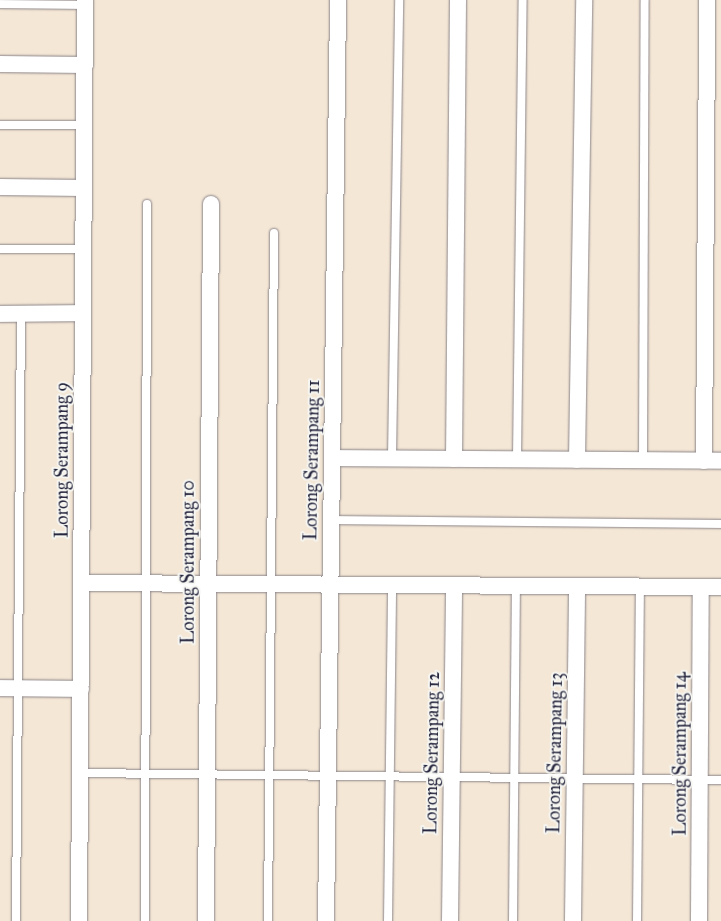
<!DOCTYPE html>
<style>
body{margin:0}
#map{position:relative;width:721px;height:921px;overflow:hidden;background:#f4e7d6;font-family:"IM FELL Great Primer",serif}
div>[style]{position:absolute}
.roads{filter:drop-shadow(0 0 1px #8b8488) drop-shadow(0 0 1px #8b8488)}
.lane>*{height:8px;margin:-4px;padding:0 4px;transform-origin:4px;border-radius:4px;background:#fff}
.street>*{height:16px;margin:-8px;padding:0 8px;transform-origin:8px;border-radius:8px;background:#fff}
span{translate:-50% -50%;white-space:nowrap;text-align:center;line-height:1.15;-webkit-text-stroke:4px #f6f6f2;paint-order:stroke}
.street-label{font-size:18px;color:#22223b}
</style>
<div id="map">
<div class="roads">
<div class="lane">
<i style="left:0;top:4px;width:85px;rotate:0.7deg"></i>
<i style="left:0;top:125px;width:84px"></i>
<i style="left:0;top:249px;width:84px"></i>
<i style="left:392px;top:458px;width:458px;rotate:-89.1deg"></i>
<i style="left:517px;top:459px;width:459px;rotate:-89.3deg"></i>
<i style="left:643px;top:460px;width:460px;rotate:-89.8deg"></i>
<i style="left:332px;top:520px;width:389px;rotate:0.6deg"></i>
<i style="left:80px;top:773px;width:641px;rotate:0.63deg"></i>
<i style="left:16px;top:921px;width:607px;rotate:-89.53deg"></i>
<i style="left:145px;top:921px;width:717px;rotate:-89.84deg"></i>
<i style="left:268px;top:921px;width:688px;rotate:-89.5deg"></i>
<i style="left:388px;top:921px;width:336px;rotate:-89.3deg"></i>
<i style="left:513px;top:921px;width:335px;rotate:-89.5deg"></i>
<i style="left:637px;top:921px;width:334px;rotate:-89.5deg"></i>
</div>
<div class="street">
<i style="left:0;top:64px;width:85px;rotate:0.7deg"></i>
<i style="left:0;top:187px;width:84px;rotate:0.7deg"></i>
<i style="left:0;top:314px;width:83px;rotate:-0.7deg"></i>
<i style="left:332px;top:458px;width:389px;rotate:0.4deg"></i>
<i style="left:454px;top:459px;width:459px;rotate:-89.5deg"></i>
<i style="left:577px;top:460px;width:460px;rotate:-89.1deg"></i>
<i style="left:704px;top:461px;width:461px;rotate:-89.6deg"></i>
<i style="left:81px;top:583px;width:640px;rotate:0.36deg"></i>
<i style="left:0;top:688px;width:81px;rotate:0.7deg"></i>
<i style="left:79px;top:921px;width:921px;rotate:-89.63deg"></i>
<i style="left:206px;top:921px;width:717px;rotate:-89.6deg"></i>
<i style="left:326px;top:921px;width:921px;rotate:-89.25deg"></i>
<i style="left:450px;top:921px;width:335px;rotate:-89.3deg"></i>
<i style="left:573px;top:921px;width:335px;rotate:-89.3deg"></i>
<i style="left:699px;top:921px;width:334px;rotate:-89.7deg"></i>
</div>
</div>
<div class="street-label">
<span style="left:62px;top:460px;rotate:-90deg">Lorong Serampang 9</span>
<span style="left:312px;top:460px;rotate:-89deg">Lorong Serampang 11</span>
<span style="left:188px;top:562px;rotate:-90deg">Lorong Serampang 10</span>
<span style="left:432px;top:753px;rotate:-89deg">Lorong Serampang 12</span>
<span style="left:555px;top:753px;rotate:-89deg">Lorong Serampang 13</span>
<span style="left:680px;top:754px;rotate:-90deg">Lorong Serampang 14</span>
</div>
</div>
